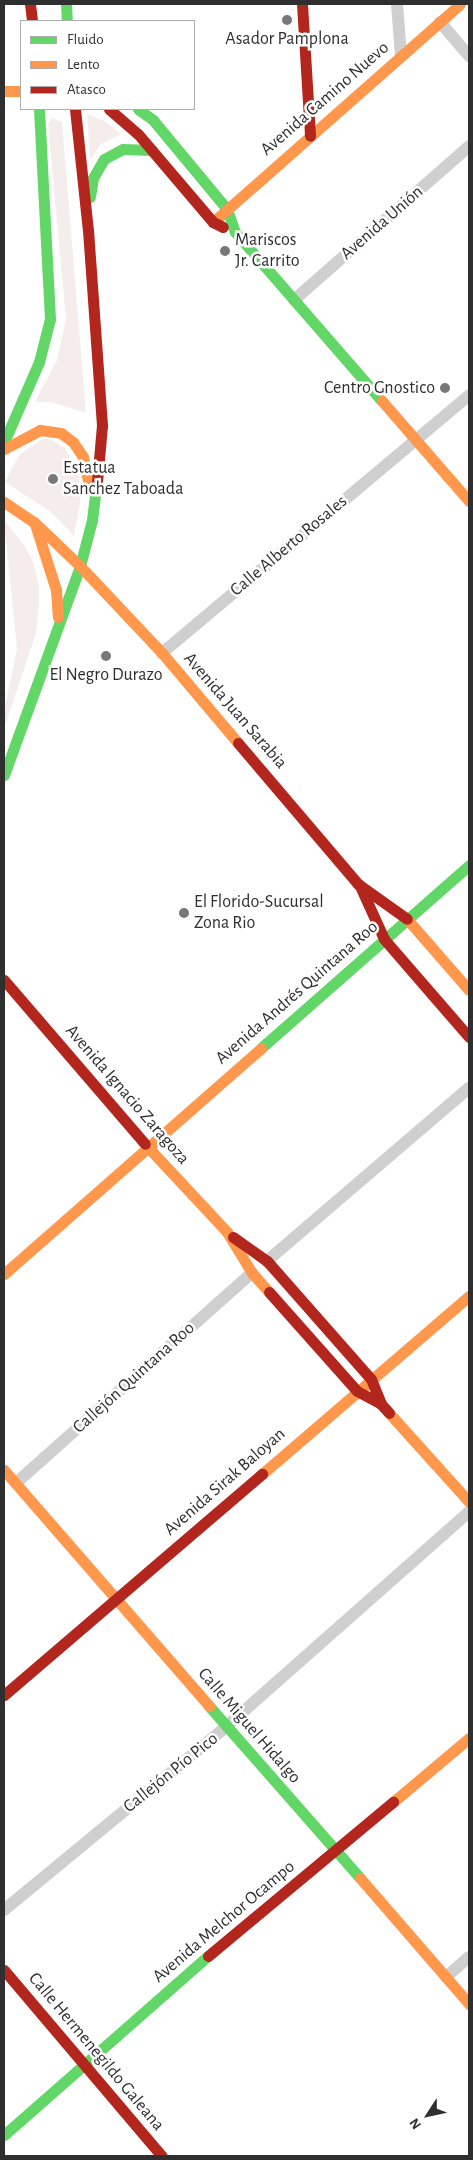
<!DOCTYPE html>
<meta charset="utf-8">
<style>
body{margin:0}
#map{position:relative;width:473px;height:2160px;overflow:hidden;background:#fff;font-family:"Alegreya Sans",sans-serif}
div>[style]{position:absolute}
.green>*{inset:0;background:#f5edec}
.street>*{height:12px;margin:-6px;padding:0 6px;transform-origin:6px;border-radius:6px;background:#cfcfcf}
.fast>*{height:11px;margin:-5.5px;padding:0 5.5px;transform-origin:5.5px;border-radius:5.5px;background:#63d668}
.slow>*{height:11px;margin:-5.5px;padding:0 5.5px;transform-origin:5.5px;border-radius:5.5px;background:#ff974d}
.jam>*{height:11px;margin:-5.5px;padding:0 5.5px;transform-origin:5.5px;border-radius:5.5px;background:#b3261e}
.dots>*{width:14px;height:14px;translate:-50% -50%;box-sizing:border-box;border:2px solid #fff;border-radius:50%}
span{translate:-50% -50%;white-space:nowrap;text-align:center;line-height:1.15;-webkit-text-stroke:5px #fff;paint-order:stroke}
.poi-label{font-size:18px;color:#2f2f2f}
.left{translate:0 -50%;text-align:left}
.right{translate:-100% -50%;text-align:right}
.street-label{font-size:18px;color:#2f2f2f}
.frame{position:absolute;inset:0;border:5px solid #2f2f2f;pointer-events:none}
.legend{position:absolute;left:20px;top:20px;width:175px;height:90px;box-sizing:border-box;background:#fff;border:1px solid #acacac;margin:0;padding:6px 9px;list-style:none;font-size:15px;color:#2f2f2f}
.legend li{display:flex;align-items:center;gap:10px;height:25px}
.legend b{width:25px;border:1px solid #acacac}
.north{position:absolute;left:403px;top:2090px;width:50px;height:50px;-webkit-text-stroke:4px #fff;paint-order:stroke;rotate:235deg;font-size:14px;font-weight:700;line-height:20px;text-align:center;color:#2f2f2f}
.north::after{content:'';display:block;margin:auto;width:18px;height:22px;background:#2f2f2f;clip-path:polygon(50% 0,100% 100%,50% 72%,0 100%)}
</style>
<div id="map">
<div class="green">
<i style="clip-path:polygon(87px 114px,106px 122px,121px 134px,101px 144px,90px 160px)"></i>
<i style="clip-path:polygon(52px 118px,62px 122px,86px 413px,51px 402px,35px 402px,57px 360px,66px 319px,48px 124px)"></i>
<i style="clip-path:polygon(42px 439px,50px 439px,65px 448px,79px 474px,80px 503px,74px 536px,51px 512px,5px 482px,19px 455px)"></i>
<i style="clip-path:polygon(4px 520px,25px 546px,33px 562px,39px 585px,39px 608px,36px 633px,4px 729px,4px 711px,17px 649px)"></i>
</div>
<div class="street">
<i style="left:397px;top:4px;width:52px;rotate:85.6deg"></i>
<i style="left:440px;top:22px;width:45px;rotate:49.5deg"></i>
<i style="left:294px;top:300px;width:233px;rotate:-41.3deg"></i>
<i style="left:162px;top:653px;width:401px;rotate:-40deg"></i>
<i style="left:267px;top:1261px;width:266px;rotate:-40.6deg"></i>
<i style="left:16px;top:1483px;width:316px;rotate:-41.7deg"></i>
<i style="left:4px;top:1910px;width:289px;rotate:-39.5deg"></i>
<i style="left:227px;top:1726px;width:323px;rotate:-41.5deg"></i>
<i style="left:446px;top:1977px;width:30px;rotate:-41deg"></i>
</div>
<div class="fast">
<i style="left:66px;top:4px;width:17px;rotate:87deg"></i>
<i style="left:138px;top:109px;width:19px;rotate:36deg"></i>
<i style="left:153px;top:120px;width:116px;rotate:50.3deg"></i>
<i style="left:227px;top:209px;width:24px;rotate:71deg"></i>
<i style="left:235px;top:232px;width:224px;rotate:49deg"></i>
<i style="left:90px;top:197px;width:19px;rotate:-81deg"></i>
<i style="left:93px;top:178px;width:22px;rotate:-60deg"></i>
<i style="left:104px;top:159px;width:21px;rotate:-28deg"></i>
<i style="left:123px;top:149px;width:29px;rotate:2deg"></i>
<i style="left:4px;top:442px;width:87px;rotate:-66.4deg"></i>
<i style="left:39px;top:362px;width:44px;rotate:-75.7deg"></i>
<i style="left:50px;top:319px;width:210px;rotate:-93deg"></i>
<i style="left:4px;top:775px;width:222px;rotate:-70deg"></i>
<i style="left:80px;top:566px;width:48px;rotate:-75.4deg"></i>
<i style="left:92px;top:520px;width:38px;rotate:-83deg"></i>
<i style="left:261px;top:1048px;width:277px;rotate:-41.3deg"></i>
<i style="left:209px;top:1706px;width:229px;rotate:48.7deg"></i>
<i style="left:4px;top:2135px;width:271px;rotate:-41.3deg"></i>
</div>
<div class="slow">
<i style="left:4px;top:91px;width:17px"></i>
<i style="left:213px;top:222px;width:329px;rotate:-41.4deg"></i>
<i style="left:382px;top:401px;width:133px;rotate:49deg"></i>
<i style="left:4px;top:449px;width:41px;rotate:-27.8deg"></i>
<i style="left:40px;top:430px;width:21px;rotate:8deg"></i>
<i style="left:61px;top:433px;width:15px;rotate:37deg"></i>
<i style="left:73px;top:442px;width:18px;rotate:56deg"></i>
<i style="left:83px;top:457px;width:33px;rotate:78deg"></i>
<i style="left:4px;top:502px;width:36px;rotate:34deg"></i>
<i style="left:34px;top:522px;width:64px;rotate:43.7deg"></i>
<i style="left:80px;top:566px;width:120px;rotate:46.7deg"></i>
<i style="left:162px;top:653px;width:118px;rotate:49.8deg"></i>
<i style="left:35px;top:524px;width:69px;rotate:72.3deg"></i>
<i style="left:56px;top:590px;width:27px;rotate:86deg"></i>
<i style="left:407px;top:919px;width:94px;rotate:48.9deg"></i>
<i style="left:145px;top:1144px;width:120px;rotate:47deg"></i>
<i style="left:227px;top:1232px;width:48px;rotate:58.6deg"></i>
<i style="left:252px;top:1273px;width:25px;rotate:48deg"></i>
<i style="left:4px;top:1274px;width:342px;rotate:-41.3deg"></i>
<i style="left:389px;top:1413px;width:120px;rotate:48deg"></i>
<i style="left:4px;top:1470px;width:313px;rotate:49deg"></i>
<i style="left:262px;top:1474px;width:273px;rotate:-40.7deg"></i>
<i style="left:393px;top:1802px;width:99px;rotate:-40.1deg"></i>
<i style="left:360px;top:1878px;width:167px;rotate:49.1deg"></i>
</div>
<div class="jam">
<i style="left:30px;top:4px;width:17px;rotate:83deg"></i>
<i style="left:302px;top:4px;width:132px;rotate:86.5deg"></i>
<i style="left:75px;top:109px;width:122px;rotate:83.9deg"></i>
<i style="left:88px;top:230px;width:196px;rotate:85.9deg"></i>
<i style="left:102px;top:425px;width:57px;rotate:95deg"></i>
<i style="left:109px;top:109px;width:38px;rotate:41deg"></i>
<i style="left:138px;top:134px;width:116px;rotate:49.6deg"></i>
<i style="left:213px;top:222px;width:11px;rotate:27deg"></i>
<i style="left:238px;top:743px;width:185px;rotate:49.6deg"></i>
<i style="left:358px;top:884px;width:60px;rotate:35.5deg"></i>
<i style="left:360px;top:886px;width:58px;rotate:65.6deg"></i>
<i style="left:384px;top:939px;width:130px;rotate:49.1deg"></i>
<i style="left:4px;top:980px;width:216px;rotate:49.3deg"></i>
<i style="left:233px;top:1237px;width:42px;rotate:35.2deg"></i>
<i style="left:267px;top:1261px;width:157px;rotate:48.6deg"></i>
<i style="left:371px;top:1379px;width:27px;rotate:68deg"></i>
<i style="left:381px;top:1404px;width:12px;rotate:48deg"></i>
<i style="left:269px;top:1292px;width:132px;rotate:48.4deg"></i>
<i style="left:357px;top:1391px;width:27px;rotate:28deg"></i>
<i style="left:4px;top:1695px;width:340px;rotate:-40.6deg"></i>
<i style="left:208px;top:1956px;width:241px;rotate:-39.8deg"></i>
<i style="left:4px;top:1970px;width:244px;rotate:49.7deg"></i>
</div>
<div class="dots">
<i style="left:287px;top:20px;background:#787878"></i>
<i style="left:225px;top:251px;background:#787878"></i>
<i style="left:445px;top:388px;background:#787878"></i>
<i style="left:53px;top:479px;background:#787878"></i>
<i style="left:106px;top:656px;background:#787878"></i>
<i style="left:184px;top:913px;background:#787878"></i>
</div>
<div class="poi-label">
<span style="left:287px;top:39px">Asador Pamplona</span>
<span class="left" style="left:235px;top:251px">Mariscos<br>Jr. Carrito</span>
<span class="right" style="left:435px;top:388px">Centro Gnostico</span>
<span class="left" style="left:63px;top:479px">Estatua<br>Sanchez Taboada</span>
<span style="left:106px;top:675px">El Negro Durazo</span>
<span class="left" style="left:194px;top:913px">El Florido-Sucursal<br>Zona Rio</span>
</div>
<div class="street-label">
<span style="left:325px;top:99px;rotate:-41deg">Avenida Camino Nuevo</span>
<span style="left:382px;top:223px;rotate:-41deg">Avenida Unión</span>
<span style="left:289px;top:546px;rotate:-40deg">Calle Alberto Rosales</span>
<span style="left:235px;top:711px;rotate:49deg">Avenida Juan Sarabia</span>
<span style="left:297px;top:993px;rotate:-41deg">Avenida Andrés Quintana Roo</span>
<span style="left:127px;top:1095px;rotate:49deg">Avenida Ignacio Zaragoza</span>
<span style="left:134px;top:1378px;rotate:-42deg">Callejón Quintana Roo</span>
<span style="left:225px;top:1482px;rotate:-41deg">Avenida Sirak Baloyan</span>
<span style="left:249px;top:1726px;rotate:49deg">Calle Miguel Hidalgo</span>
<span style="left:171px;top:1773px;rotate:-39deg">Callejón Pío Pico</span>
<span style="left:224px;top:1922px;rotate:-40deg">Avenida Melchor Ocampo</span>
<span style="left:96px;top:2052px;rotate:50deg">Calle Hermenegildo Galeana</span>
</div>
<div class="frame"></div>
<ul class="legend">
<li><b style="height:6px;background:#63d668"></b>Fluido</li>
<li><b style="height:6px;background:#ff974d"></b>Lento</li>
<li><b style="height:6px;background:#b3261e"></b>Atasco</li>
</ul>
<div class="north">N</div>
</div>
